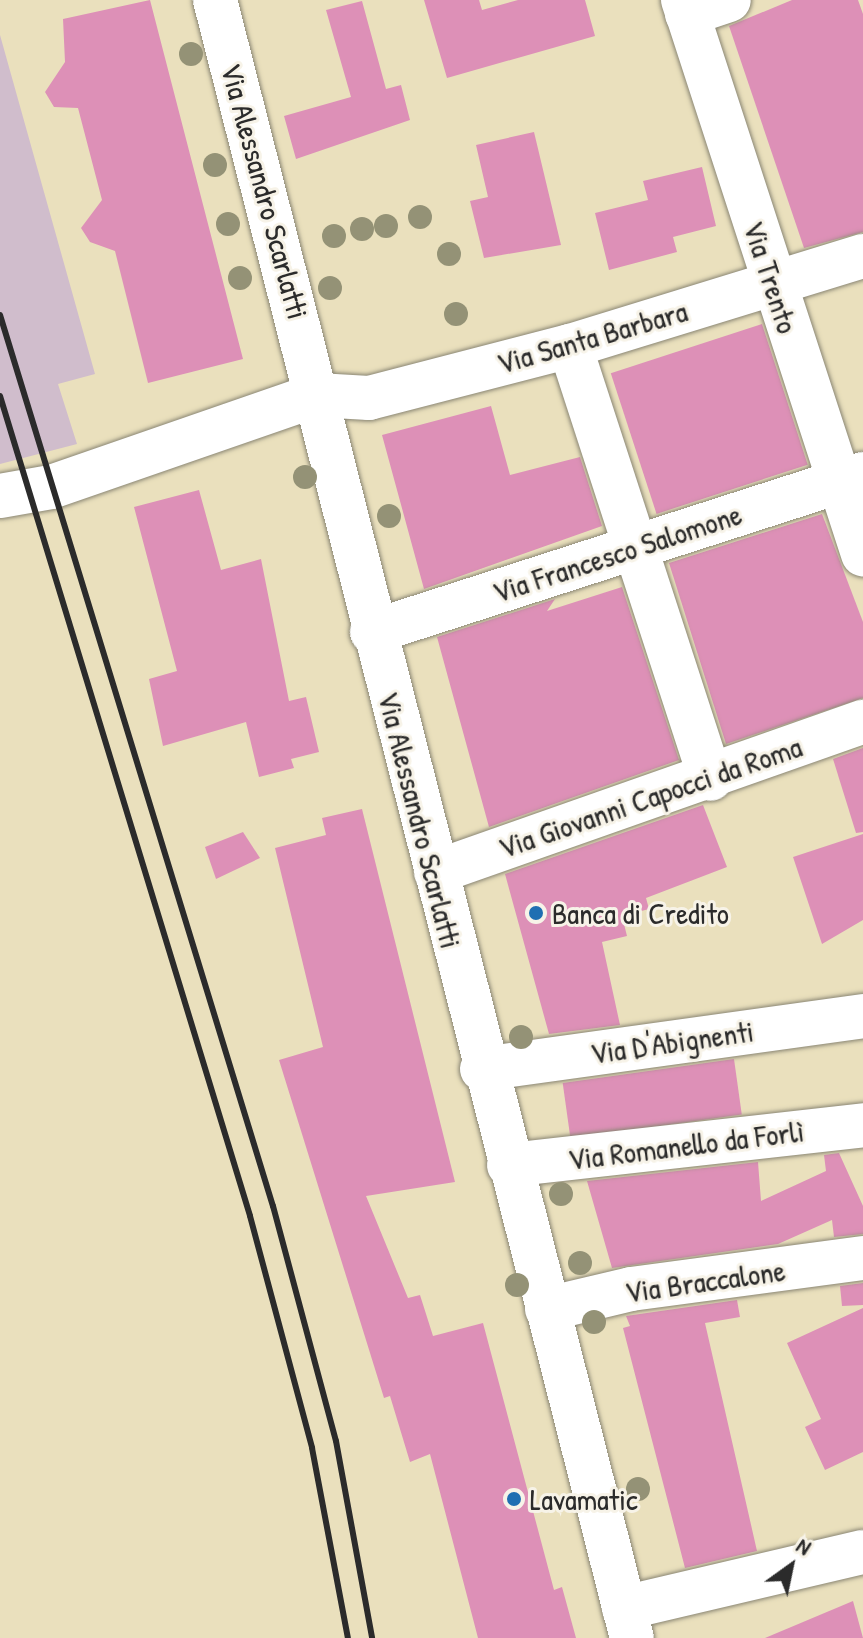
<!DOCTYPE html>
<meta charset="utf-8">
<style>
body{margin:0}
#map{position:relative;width:863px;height:1638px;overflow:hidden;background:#eae0bd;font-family:"Patrick Hand",sans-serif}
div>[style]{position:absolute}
.industrial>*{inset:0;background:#d0bdcc}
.building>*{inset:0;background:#dd90b7;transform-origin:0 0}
.roads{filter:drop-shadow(0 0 2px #8a8674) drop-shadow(0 0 2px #8a8674)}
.minor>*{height:44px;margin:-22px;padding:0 22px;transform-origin:22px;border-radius:22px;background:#fff}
.major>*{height:44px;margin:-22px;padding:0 22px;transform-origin:22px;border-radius:22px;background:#fff}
.rail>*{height:6px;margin:-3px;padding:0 3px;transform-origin:3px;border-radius:3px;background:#2b2b2b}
.trees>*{width:24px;height:24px;margin:-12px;border-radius:50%;background:#949276}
.dots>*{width:22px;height:22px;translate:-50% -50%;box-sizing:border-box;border:4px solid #f7f3e8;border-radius:50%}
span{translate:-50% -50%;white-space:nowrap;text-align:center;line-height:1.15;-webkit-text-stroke:6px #f7f3e8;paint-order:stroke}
.street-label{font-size:30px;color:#2b2b2b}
.poi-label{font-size:30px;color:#2b2b2b}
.left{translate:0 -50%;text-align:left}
.north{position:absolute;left:751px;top:1526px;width:80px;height:80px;-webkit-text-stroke:6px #f7f3e8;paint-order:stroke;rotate:33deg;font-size:22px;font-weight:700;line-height:32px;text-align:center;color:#2b2b2b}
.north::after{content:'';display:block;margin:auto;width:28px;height:36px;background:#2b2b2b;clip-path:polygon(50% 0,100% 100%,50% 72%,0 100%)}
</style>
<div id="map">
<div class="industrial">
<i style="clip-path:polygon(0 35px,95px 374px,58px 384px,77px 444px,0 464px)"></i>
</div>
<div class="building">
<i style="clip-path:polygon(150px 0,243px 359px,148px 383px,115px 251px,90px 242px,81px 228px,102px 200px,78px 108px,54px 107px,45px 92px,65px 62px,63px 19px)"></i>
<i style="clip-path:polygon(424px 0,479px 0,482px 10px,518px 0,585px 0,595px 36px,447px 78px)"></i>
<i style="clip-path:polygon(792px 0,858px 0,863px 14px,863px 232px,804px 248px,729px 26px)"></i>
<i style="clip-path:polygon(362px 1px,386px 89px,401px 85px,410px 120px,296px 159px,284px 116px,351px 97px,326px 10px)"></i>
<i style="clip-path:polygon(534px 132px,561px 245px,484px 258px,470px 201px,488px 197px,476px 145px)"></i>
<i style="clip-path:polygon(702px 167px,716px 226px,673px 237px,677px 252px,609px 270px,595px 213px,648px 200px,643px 181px)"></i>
<i style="left:762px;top:324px;width:148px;height:159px;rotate:72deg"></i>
<i style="clip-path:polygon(491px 406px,510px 475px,580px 457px,602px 526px,424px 589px,382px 435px)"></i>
<i style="clip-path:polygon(199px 490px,221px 570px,261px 559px,289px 701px,306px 697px,319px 752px,291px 759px,294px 768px,259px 777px,246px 722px,163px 746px,149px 679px,177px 671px,134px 507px)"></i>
<i style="clip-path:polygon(822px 514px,863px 622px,863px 698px,726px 744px,669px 563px)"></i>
<i style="clip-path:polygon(622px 587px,679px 760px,489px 827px,437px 637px,555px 599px,547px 611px)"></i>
<i style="clip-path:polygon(863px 748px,863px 832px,856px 833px,833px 759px)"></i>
<i style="clip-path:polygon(703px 805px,727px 867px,646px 898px,649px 909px,622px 916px,627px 936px,602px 942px,620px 1025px,549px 1034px,505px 874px)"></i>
<i style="clip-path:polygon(362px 809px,455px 1182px,366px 1196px,408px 1298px,420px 1295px,433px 1336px,483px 1323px,554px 1590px,562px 1587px,576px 1638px,478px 1638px,430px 1454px,410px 1462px,390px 1396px,384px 1398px,279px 1060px,323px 1047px,275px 848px,326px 835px,322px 818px)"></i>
<i style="clip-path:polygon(243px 832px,260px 858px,216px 879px,205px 847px)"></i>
<i style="clip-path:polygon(863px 834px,863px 920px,822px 944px,793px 857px)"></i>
<i style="left:734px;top:1059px;width:56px;height:173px;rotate:82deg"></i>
<i style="clip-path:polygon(839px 1153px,863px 1206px,863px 1234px,834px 1237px,832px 1220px,778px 1244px,612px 1268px,587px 1181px,758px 1162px,761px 1201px,826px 1171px,824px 1155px)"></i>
<i style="clip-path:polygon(863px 1283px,863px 1305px,842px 1306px,840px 1286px)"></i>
<i style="clip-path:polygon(737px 1300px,740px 1317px,705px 1323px,757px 1551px,685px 1568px,623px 1328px,630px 1326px,626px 1316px)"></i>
<i style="clip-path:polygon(863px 1308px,863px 1452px,825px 1470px,805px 1427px,821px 1419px,787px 1343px)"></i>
<i style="clip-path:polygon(853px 1601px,863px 1638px,765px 1638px)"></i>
</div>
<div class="roads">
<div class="minor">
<i style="left:683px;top:0;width:583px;rotate:72deg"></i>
<i style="left:687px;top:14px;width:44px;rotate:-18.4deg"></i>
<i style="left:570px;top:346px;width:455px;rotate:72deg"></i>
<i style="left:317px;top:395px;width:52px;rotate:3.3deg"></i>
<i style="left:369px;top:398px;width:208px;rotate:-14.5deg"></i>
<i style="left:570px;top:346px;width:307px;rotate:-17.1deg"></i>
<i style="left:372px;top:632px;width:516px;rotate:-17.84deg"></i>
<i style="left:436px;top:872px;width:453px;rotate:-19.4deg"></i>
<i style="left:482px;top:1069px;width:385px;rotate:-7.9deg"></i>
<i style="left:509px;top:1165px;width:356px;rotate:-6.4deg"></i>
<i style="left:547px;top:1309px;width:86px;rotate:-13.4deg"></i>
<i style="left:631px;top:1289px;width:234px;rotate:-7.6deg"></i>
<i style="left:624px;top:1608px;width:245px;rotate:-13.2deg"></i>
</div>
<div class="major">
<i style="left:215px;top:0;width:1690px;rotate:75.72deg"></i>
<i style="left:0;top:496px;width:52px;rotate:-10deg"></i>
<i style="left:51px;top:487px;width:281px;rotate:-19.1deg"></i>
</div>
</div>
<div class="rail">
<i style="left:0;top:315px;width:932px;rotate:72.97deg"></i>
<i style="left:273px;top:1206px;width:243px;rotate:75deg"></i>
<i style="left:336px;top:1441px;width:200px;rotate:79.6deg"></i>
<i style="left:0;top:396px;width:857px;rotate:73.04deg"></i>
<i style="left:250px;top:1216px;width:240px;rotate:75deg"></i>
<i style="left:312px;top:1448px;width:193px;rotate:79.3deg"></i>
</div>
<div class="trees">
<i style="left:191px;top:54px"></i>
<i style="left:215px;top:165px"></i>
<i style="left:420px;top:217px"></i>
<i style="left:228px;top:224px"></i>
<i style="left:386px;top:226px"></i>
<i style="left:362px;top:229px"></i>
<i style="left:334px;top:236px"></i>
<i style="left:449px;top:254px"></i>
<i style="left:240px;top:278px"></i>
<i style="left:330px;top:288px"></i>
<i style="left:456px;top:314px"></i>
<i style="left:305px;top:477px"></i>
<i style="left:389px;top:516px"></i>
<i style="left:521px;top:1037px"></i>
<i style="left:561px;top:1194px"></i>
<i style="left:580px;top:1263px"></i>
<i style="left:517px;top:1285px"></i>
<i style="left:594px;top:1322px"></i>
<i style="left:638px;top:1489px"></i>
</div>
<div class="dots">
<i style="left:536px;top:913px;background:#1f6fb2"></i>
<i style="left:514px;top:1499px;background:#1f6fb2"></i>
</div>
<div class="street-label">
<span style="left:265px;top:191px;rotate:75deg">Via Alessandro Scarlatti</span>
<span style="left:771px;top:277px;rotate:72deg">Via Trento</span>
<span style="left:592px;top:337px;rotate:-16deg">Via Santa Barbara</span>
<span style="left:617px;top:553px;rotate:-18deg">Via Francesco Salomone</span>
<span style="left:650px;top:797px;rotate:-19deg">Via Giovanni Capocci da Roma</span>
<span style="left:420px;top:820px;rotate:76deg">Via Alessandro Scarlatti</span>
<span style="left:672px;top:1042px;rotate:-8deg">Via D'Abignenti</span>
<span style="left:686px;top:1145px;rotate:-7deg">Via Romanello da Forlì</span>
<span style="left:705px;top:1281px;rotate:-8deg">Via Braccalone</span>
</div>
<div class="poi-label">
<span class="left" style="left:552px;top:913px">Banca di Credito</span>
<span class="left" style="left:530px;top:1499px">Lavamatic</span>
</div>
<div class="north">N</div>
</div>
